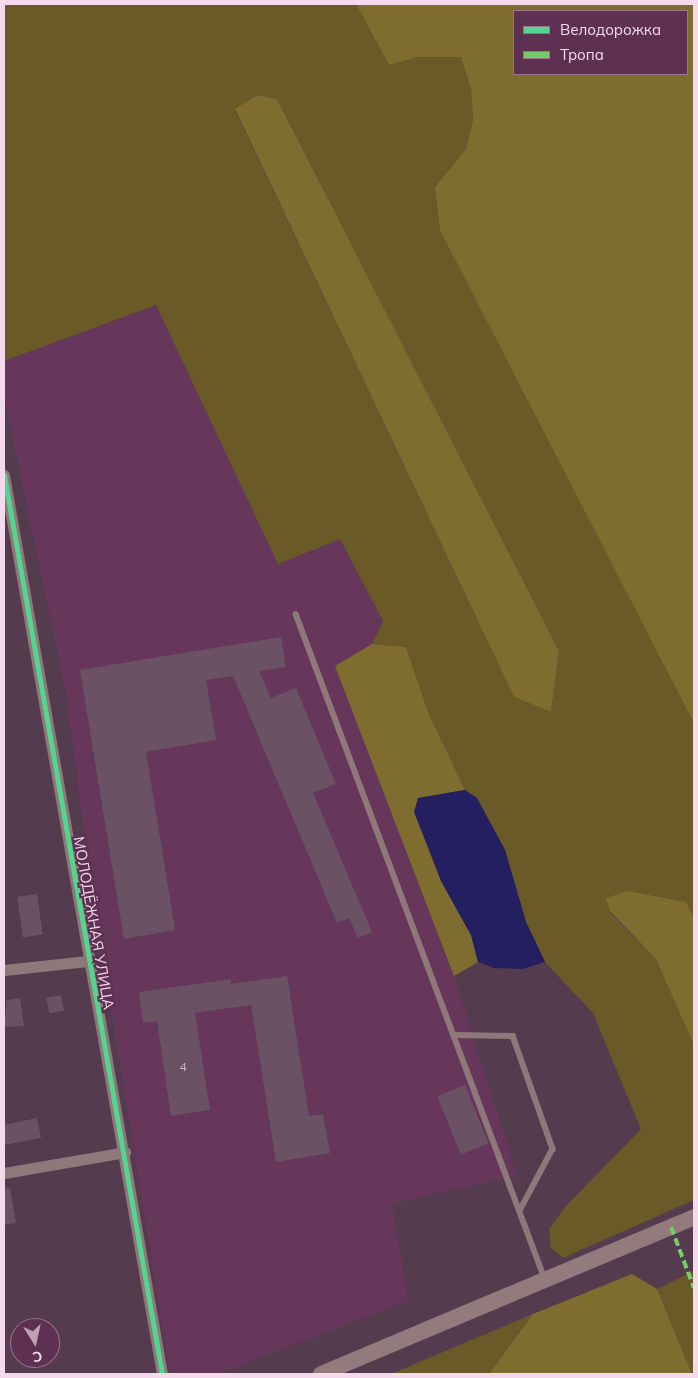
<!DOCTYPE html>
<meta charset="utf-8">
<style>
body{margin:0}
#map{position:relative;width:698px;height:1378px;overflow:hidden;background:#543c4e;font-family:Mulish,sans-serif}
div>[style]{position:absolute}
.built>*{inset:0;background:#66375b}
.green>*{inset:0;background:#6a5a27}
.forest>*{inset:0;background:#7f6d30}
.water>*{inset:0;background:#231f60}
.building>*{inset:0;background:#6a5164;transform-origin:0 0}
.service>*{height:5.5px;margin:-2.75px;padding:0 2.75px;transform-origin:2.75px;border-radius:2.75px;background:#8f7879}
.minor>*{height:11px;margin:-5.5px;padding:0 5.5px;transform-origin:5.5px;border-radius:5.5px;background:#8f7879}
.secondary>*{height:16px;margin:-8px;padding:0 8px;transform-origin:8px;border-radius:8px;background:#927a7d}
.quiet>*{height:4px;margin-top:-2px;transform-origin:0;background:repeating-linear-gradient(90deg,#74ce65 0 8px,transparent 0 12px)}
.cycleway>*{height:5px;margin:-2.5px;padding:0 2.5px;transform-origin:2.5px;border-radius:2.5px;background:#53d58f}
span{translate:-50% -50%;white-space:nowrap;text-align:center;line-height:1.15;-webkit-text-stroke:4.5px #5e3153;paint-order:stroke}
.number-label{font-size:12px;color:#d2b7ca}
.number-label span{-webkit-text-stroke-width:0}
.street-label{font-size:15px;color:#f5d9ec}
.frame{position:absolute;inset:0;border:5px solid #f5d9ec;pointer-events:none}
.legend{position:absolute;left:513px;top:10px;width:175px;height:65px;box-sizing:border-box;background:#5e3153;border:1px solid #9a7490;margin:0;padding:6px 9px;list-style:none;font-size:15px;color:#f5d9ec}
.legend li{display:flex;align-items:center;gap:10px;height:25px}
.legend b{width:25px;border:1px solid #9a7490}
.north{position:absolute;left:10px;top:1318px;width:50px;height:50px;box-sizing:border-box;background:#5e3153;border:1px solid #9a7490;border-radius:50%;rotate:170deg;font-size:14px;font-weight:700;line-height:20px;text-align:center;color:#f5d9ec}
.north::after{content:'';display:block;margin:auto;width:18px;height:22px;background:#bda2b5;clip-path:polygon(50% 0,100% 100%,50% 72%,0 100%)}
</style>
<div id="map">
<div class="built">
<i style="clip-path:polygon(156px 305px,278px 563px,340px 539px,383px 621px,372px 644px,335px 666px,454px 976px,517px 1176px,392px 1203px,408px 1301px,217px 1374px,180px 1374px,169px 1368px,90px 878px,66px 693px,4px 396px,4px 361px)"></i>
</div>
<div class="green">
<i style="clip-path:polygon(evenodd,4px 4px,356px 4px,389px 65px,418px 57px,461px 56px,471px 89px,473px 119px,466px 149px,435px 187px,694px 723px,694px 918px,686px 902px,628px 891px,610px 912px,656px 959px,693px 1040px,694px 1200px,563px 1258px,551px 1248px,549px 1229px,566px 1206px,641px 1129px,593px 1013px,545px 962px,526px 922px,505px 850px,477px 798px,465px 790px,428px 712px,406px 647px,372px 644px,383px 621px,340px 539px,278px 564px,156px 305px,4px 361px,4px 4px,257px 95px,277px 99px,559px 651px,551px 712px,514px 697px,235px 110px,257px 95px)"></i>
<i style="clip-path:polygon(694px 1271px,694px 1374px,692px 1374px,657px 1289px)"></i>
<i style="clip-path:polygon(533px 1314px,489px 1374px,391px 1374px)"></i>
</div>
<div class="forest">
<i style="clip-path:polygon(evenodd,356px 4px,694px 4px,694px 723px,440px 230px,435px 187px,466px 149px,473px 119px,471px 89px,461px 57px,418px 57px,389px 65px,356px 4px,514px 11px,687px 11px,687px 74px,514px 74px,514px 11px)"></i>
<i style="clip-path:polygon(257px 95px,277px 99px,559px 651px,551px 712px,514px 697px,235px 109px)"></i>
<i style="clip-path:polygon(372px 644px,406px 647px,428px 712px,465px 790px,419px 798px,441px 881px,471px 935px,478px 962px,454px 976px,335px 666px)"></i>
<i style="clip-path:polygon(628px 891px,686px 902px,694px 918px,694px 1045px,656px 959px,610px 911px,606px 898px)"></i>
<i style="clip-path:polygon(632px 1274px,657px 1289px,692px 1374px,489px 1374px,533px 1314px)"></i>
</div>
<div class="water">
<i style="clip-path:polygon(465px 790px,477px 798px,505px 850px,526px 922px,545px 962px,523px 969px,494px 968px,478px 962px,471px 935px,441px 881px,414px 812px,418px 798px)"></i>
</div>
<div class="building">
<i style="clip-path:polygon(281px 637px,286px 667px,259px 671px,271px 698px,296px 688px,336px 784px,313px 793px,372px 932px,358px 938px,349px 918px,337px 923px,233px 676px,206px 680px,216px 740px,146px 752px,175px 930px,124px 939px,80px 670px)"></i>
<i style="left:37px;top:894px;width:41px;height:20px;rotate:82deg"></i>
<i style="clip-path:polygon(287px 976px,309px 1116px,323px 1114px,330px 1153px,276px 1162px,251px 1005px,195px 1013px,210px 1110px,171px 1116px,157px 1021px,143px 1023px,139px 992px,231px 979px,231px 984px)"></i>
<i style="left:61px;top:995px;width:16px;height:15px;rotate:79deg"></i>
<i style="clip-path:polygon(20px 998px,24px 1026px,4px 1027px,7px 1000px)"></i>
<i style="left:465px;top:1085px;width:63px;height:30px;rotate:68deg"></i>
<i style="clip-path:polygon(37px 1118px,41px 1138px,4px 1145px,4px 1125px)"></i>
<i style="clip-path:polygon(10px 1188px,16px 1223px,4px 1225px,4px 1189px)"></i>
</div>
<div class="service">
<i style="left:296px;top:614px;width:710px;rotate:69.47deg"></i>
<i style="left:454px;top:1035px;width:59px;rotate:1deg"></i>
<i style="left:513px;top:1036px;width:120px;rotate:70.5deg"></i>
<i style="left:553px;top:1149px;width:70px;rotate:118deg"></i>
</div>
<div class="minor">
<i style="left:4px;top:475px;width:913px;rotate:80.03deg"></i>
<i style="left:4px;top:970px;width:84px;rotate:-6.1deg"></i>
<i style="left:4px;top:1173px;width:123px;rotate:-9.8deg"></i>
</div>
<div class="secondary">
<i style="left:321px;top:1374px;width:405px;rotate:-22.8deg"></i>
</div>
<div class="quiet">
<i style="left:671px;top:1227px;width:65px;rotate:69.3deg"></i>
</div>
<div class="cycleway">
<i style="left:4px;top:475px;width:913px;rotate:80.03deg"></i>
</div>
<div class="number-label">
<span style="left:183px;top:1067px">4</span>
</div>
<div class="street-label">
<span style="left:94px;top:923px;rotate:80deg">МОЛОДЁЖНАЯ УЛИЦА</span>
</div>
<div class="frame"></div>
<ul class="legend">
<li><b style="height:6px;background:#53d58f"></b>Велодорожка</li>
<li><b style="height:6px;background:#74ce65"></b>Тропа</li>
</ul>
<div class="north">С</div>
</div>
